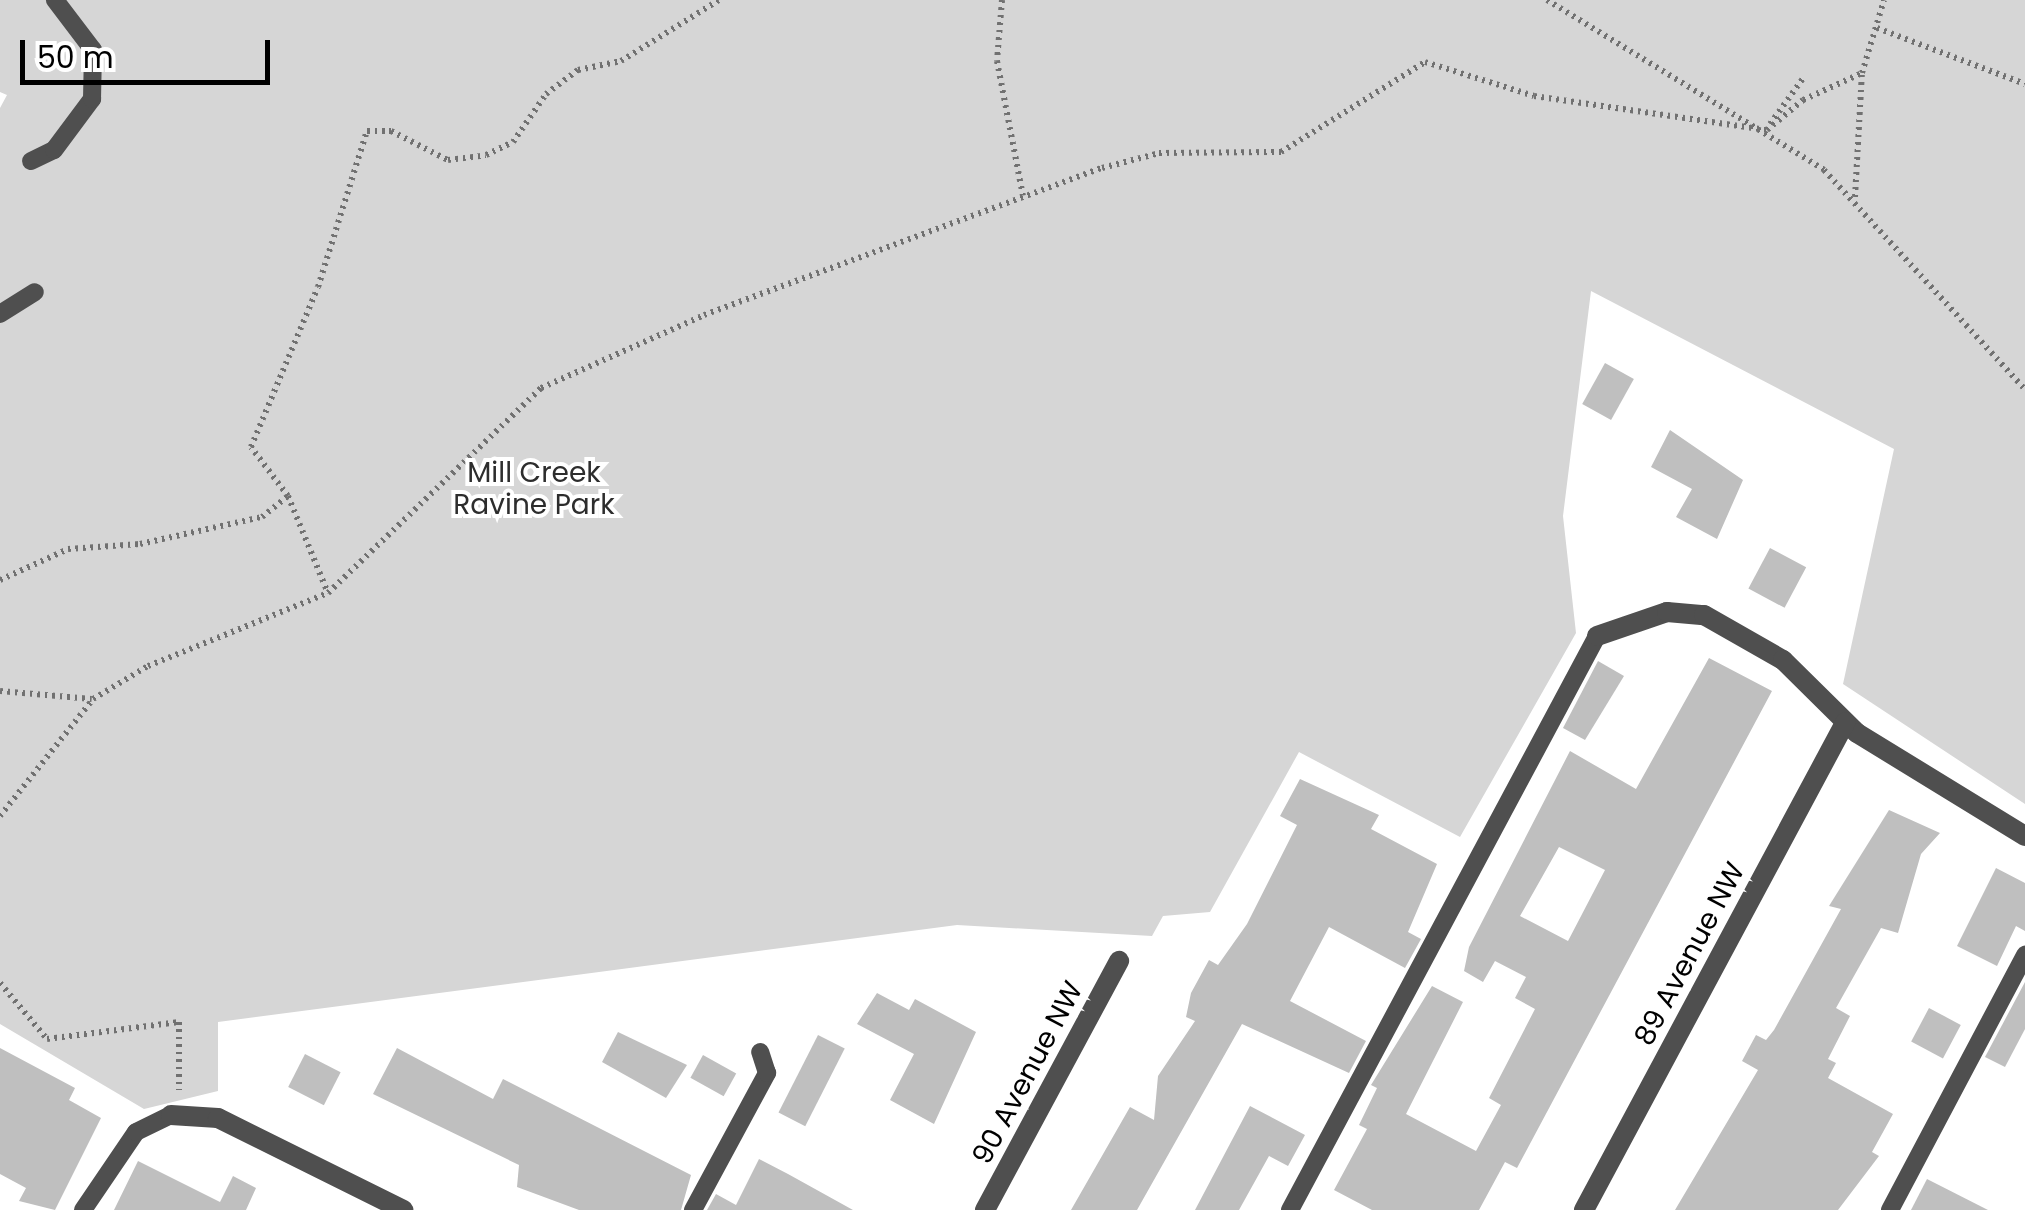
<!DOCTYPE html>
<style>
body{margin:0}
#map{position:relative;width:2025px;height:1210px;overflow:hidden;background:#fff;font-family:Poppins,sans-serif}
div>[style]{position:absolute}
.green>*{inset:0;background:#d6d6d6}
.building>*{inset:0;background:#bfbfbf;transform-origin:0 0}
.path>*{height:6px;margin-top:-3px;transform-origin:0;background:repeating-linear-gradient(90deg,#717171 0 2.5px,transparent 0 7.5px)}
.lane>*{height:18px;margin:-9px;padding:0 9px;transform-origin:9px;border-radius:9px;background:#4f4f4f}
.street>*{height:20px;margin:-10px;padding:0 10px;transform-origin:10px;border-radius:10px;background:#4f4f4f}
span{translate:-50% -50%;white-space:nowrap;text-align:center;line-height:1.15;-webkit-text-stroke:8px #fff;paint-order:stroke}
.park-label{font-size:28px;color:#2d2d2d}
.street-label{font-size:28px;color:#000}
.scale{position:absolute;left:20px;top:40px;width:250px;height:45px;box-sizing:border-box;border:5px solid #000;border-top:0;padding-left:12px;font-size:30px;line-height:35px;white-space:nowrap;color:#000;-webkit-text-stroke:8px #fff;paint-order:stroke}
</style>
<div id="map">
<div class="green">
<i style="clip-path:polygon(0 0,2025px 0,2025px 804px,1843px 684px,1894px 449px,1591px 291px,1563px 516px,1576px 633px,1460px 837px,1299px 752px,1210px 912px,1163px 916px,1152px 936px,957px 925px,218px 1022px,218px 1091px,144px 1109px,0 1024px,0 108px,7px 95px,0 92px)"></i>
</div>
<div class="building">
<i style="left:1605px;top:363px;width:33px;height:47px;rotate:29deg"></i>
<i style="clip-path:polygon(1670px 430px,1743px 480px,1717px 539px,1676px 517px,1692px 489px,1651px 467px)"></i>
<i style="left:1770px;top:548px;width:41px;height:46px;rotate:28deg"></i>
<i style="clip-path:polygon(evenodd,1709px 658px,1772px 691px,1517px 1168px,1505px 1162px,1479px 1210px,1372px 1210px,1334px 1190px,1367px 1129px,1359px 1125px,1377px 1088px,1371px 1085px,1432px 986px,1463px 1002px,1406px 1114px,1476px 1151px,1501px 1105px,1489px 1098px,1535px 1009px,1515px 998px,1526px 977px,1495px 961px,1483px 982px,1464px 971px,1469px 947px,1570px 751px,1636px 789px,1709px 658px,1559px 847px,1605px 870px,1568px 941px,1520px 916px,1559px 847px)"></i>
<i style="clip-path:polygon(1598px 661px,1624px 676px,1585px 740px,1563px 728px)"></i>
<i style="clip-path:polygon(1300px 779px,1379px 815px,1371px 829px,1437px 864px,1408px 932px,1421px 939px,1405px 968px,1329px 927px,1290px 1001px,1366px 1041px,1349px 1073px,1242px 1024px,1137px 1210px,1071px 1210px,1130px 1107px,1154px 1120px,1158px 1076px,1195px 1021px,1186px 1017px,1191px 993px,1209px 960px,1218px 965px,1247px 924px,1297px 825px,1280px 816px)"></i>
<i style="clip-path:polygon(1889px 810px,1940px 833px,1921px 854px,1898px 933px,1881px 928px,1836px 1008px,1850px 1016px,1828px 1059px,1836px 1063px,1828px 1078px,1893px 1114px,1872px 1152px,1879px 1156px,1838px 1210px,1675px 1210px,1758px 1070px,1742px 1061px,1756px 1035px,1766px 1040px,1774px 1030px,1841px 909px,1829px 906px)"></i>
<i style="clip-path:polygon(1996px 868px,2025px 883px,2025px 931px,2016px 926px,1997px 966px,1957px 946px)"></i>
<i style="clip-path:polygon(2025px 982px,2025px 1029px,2005px 1067px,1985px 1057px)"></i>
<i style="clip-path:polygon(877px 993px,909px 1010px,915px 999px,976px 1032px,934px 1124px,890px 1100px,914px 1054px,857px 1024px)"></i>
<i style="left:1929px;top:1008px;width:36px;height:38px;rotate:28deg"></i>
<i style="clip-path:polygon(618px 1032px,687px 1065px,666px 1098px,602px 1062px)"></i>
<i style="left:818px;top:1035px;width:30px;height:87px;rotate:27deg"></i>
<i style="clip-path:polygon(0 1048px,75px 1088px,69px 1100px,101px 1118px,55px 1210px,19px 1201px,26px 1188px,0 1174px)"></i>
<i style="clip-path:polygon(397px 1048px,493px 1099px,503px 1079px,691px 1175px,681px 1210px,579px 1210px,517px 1187px,519px 1165px,373px 1094px)"></i>
<i style="left:305px;top:1054px;width:40px;height:37px;rotate:27deg"></i>
<i style="left:703px;top:1055px;width:38px;height:26px;rotate:29deg"></i>
<i style="clip-path:polygon(1250px 1106px,1305px 1135px,1288px 1166px,1269px 1156px,1239px 1210px,1195px 1210px)"></i>
<i style="clip-path:polygon(759px 1159px,788px 1174px,853px 1210px,707px 1210px,716px 1194px,736px 1205px)"></i>
<i style="clip-path:polygon(138px 1161px,220px 1202px,233px 1176px,256px 1188px,246px 1210px,114px 1210px)"></i>
<i style="clip-path:polygon(1927px 1179px,1988px 1210px,1911px 1210px)"></i>
</div>
<div class="path">
<i style="left:1002px;top:0;width:61px;rotate:94.7deg"></i>
<i style="left:997px;top:61px;width:137px;rotate:79.1deg"></i>
<i style="left:1547px;top:0;width:325px;rotate:31.5deg"></i>
<i style="left:1824px;top:170px;width:297px;rotate:47.5deg"></i>
<i style="left:1877px;top:28px;width:158px;rotate:20.7deg"></i>
<i style="left:1770px;top:124px;width:58px;rotate:-54.1deg"></i>
<i style="left:1855px;top:197px;width:124px;rotate:-86.8deg"></i>
<i style="left:1862px;top:73px;width:76px;rotate:-73.2deg"></i>
<i style="left:288px;top:496px;width:61px;rotate:-127.1deg"></i>
<i style="left:251px;top:447px;width:173px;rotate:-67.3deg"></i>
<i style="left:318px;top:287px;width:164px;rotate:-72.6deg"></i>
<i style="left:367px;top:131px;width:24px"></i>
<i style="left:391px;top:131px;width:64px;rotate:27deg"></i>
<i style="left:448px;top:160px;width:38px;rotate:-7deg"></i>
<i style="left:486px;top:155px;width:30px;rotate:-26deg"></i>
<i style="left:513px;top:142px;width:58px;rotate:-55.5deg"></i>
<i style="left:546px;top:94px;width:40px;rotate:-37deg"></i>
<i style="left:578px;top:70px;width:44px;rotate:-11.8deg"></i>
<i style="left:621px;top:61px;width:115px;rotate:-31.9deg"></i>
<i style="left:0;top:580px;width:75px;rotate:-24.5deg"></i>
<i style="left:68px;top:549px;width:72px;rotate:-4deg"></i>
<i style="left:140px;top:544px;width:125px;rotate:-12.5deg"></i>
<i style="left:262px;top:517px;width:33px;rotate:-39deg"></i>
<i style="left:288px;top:496px;width:105px;rotate:67.6deg"></i>
<i style="left:0;top:691px;width:92px;rotate:5deg"></i>
<i style="left:0;top:816px;width:149px;rotate:-51.5deg"></i>
<i style="left:93px;top:699px;width:64px;rotate:-31deg"></i>
<i style="left:148px;top:666px;width:194px;rotate:-22.1deg"></i>
<i style="left:328px;top:593px;width:296px;rotate:-43.9deg"></i>
<i style="left:541px;top:388px;width:179px;rotate:-24.1deg"></i>
<i style="left:704px;top:315px;width:424px;rotate:-20.3deg"></i>
<i style="left:1102px;top:168px;width:59px;rotate:-14.7deg"></i>
<i style="left:1159px;top:153px;width:122px;rotate:-0.5deg"></i>
<i style="left:1281px;top:152px;width:170px;rotate:-32deg"></i>
<i style="left:1425px;top:62px;width:114px;rotate:17.3deg"></i>
<i style="left:1534px;top:96px;width:235px;rotate:8.3deg"></i>
<i style="left:1767px;top:130px;width:47px;rotate:-39.8deg"></i>
<i style="left:1803px;top:100px;width:65px;rotate:-24.6deg"></i>
<i style="left:0;top:983px;width:73px;rotate:50deg"></i>
<i style="left:47px;top:1039px;width:133px;rotate:-7.3deg"></i>
<i style="left:179px;top:1022px;width:68px;rotate:90deg"></i>
</div>
<div class="lane">
<i style="left:31px;top:161px;width:25px;rotate:-26deg"></i>
<i style="left:54px;top:150px;width:64px;rotate:-53.3deg"></i>
<i style="left:92px;top:99px;width:49px;rotate:-88.8deg"></i>
<i style="left:93px;top:50px;width:63px;rotate:-127.2deg"></i>
<i style="left:0;top:314px;width:41px;rotate:-32.2deg"></i>
<i style="left:83px;top:1210px;width:94px;rotate:-55.8deg"></i>
<i style="left:136px;top:1132px;width:39px;rotate:-26deg"></i>
<i style="left:693px;top:1210px;width:156px;rotate:-61.6deg"></i>
<i style="left:767px;top:1073px;width:22px;rotate:-108deg"></i>
<i style="left:1290px;top:1210px;width:651px;rotate:-61.86deg"></i>
<i style="left:1890px;top:1210px;width:289px;rotate:-62.1deg"></i>
</div>
<div class="street">
<i style="left:1597px;top:636px;width:74px;rotate:-18.9deg"></i>
<i style="left:1667px;top:612px;width:37px;rotate:5deg"></i>
<i style="left:1704px;top:615px;width:91px;rotate:29.7deg"></i>
<i style="left:1783px;top:660px;width:104px;rotate:44.6deg"></i>
<i style="left:1857px;top:733px;width:197px;rotate:31.5deg"></i>
<i style="left:171px;top:1115px;width:47px;rotate:3.7deg"></i>
<i style="left:218px;top:1118px;width:207px;rotate:26.4deg"></i>
<i style="left:985px;top:1210px;width:283px;rotate:-61.7deg"></i>
<i style="left:1584px;top:1210px;width:553px;rotate:-61.81deg"></i>
</div>
<div class="park-label">
<span style="left:534px;top:489px">Mill Creek<br>Ravine Park</span>
</div>
<div class="street-label">
<span style="left:1690px;top:954px;rotate:-62deg">89 Avenue NW</span>
<span style="left:1028px;top:1073px;rotate:-62deg">90 Avenue NW</span>
</div>
<div class="scale">50 m</div>
</div>
